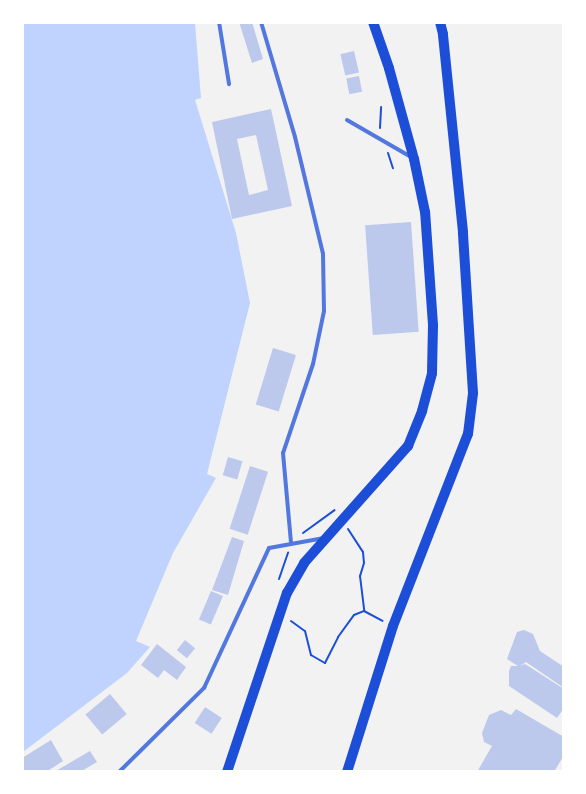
<!DOCTYPE html>
<style>
body{margin:0}
#map{position:relative;width:586px;height:794px;overflow:hidden;background:#f2f2f2;font-family:Montserrat,sans-serif}
div>[style]{position:absolute}
.water>*{inset:0;background:#bfd3fe}
.building>*{inset:0;background:#bdc9ec;transform-origin:0 0}
.path>*{height:2px;margin:-1px;padding:0 1px;transform-origin:1px;border-radius:1px;background:#1d4ed8}
.service>*{height:4px;margin:-2px;padding:0 2px;transform-origin:2px;border-radius:2px;background:#5277de}
.secondary>*{height:10px;margin:-5px;padding:0 5px;transform-origin:5px;border-radius:5px;background:#1d4ed8}
span{translate:-50% -50%;white-space:nowrap;text-align:center;line-height:1.15;-webkit-text-stroke:4.5px #fff;paint-order:stroke}
.frame{position:absolute;inset:0;border:24px solid #fff;pointer-events:none}
</style>
<div id="map">
<div class="water">
<i style="clip-path:polygon(23px 22px,195px 23px,201px 98px,195px 100px,236px 233px,250px 303px,207px 474px,216px 478px,173px 553px,136px 641px,150px 647px,127px 673px,23px 752px)"></i>
</div>
<div class="building">
<i style="clip-path:polygon(239px 22px,252px 22px,263px 59px,252px 63px)"></i>
<i style="left:354px;top:51px;width:22px;height:14px;rotate:77deg"></i>
<i style="left:359px;top:76px;width:16px;height:13px;rotate:79deg"></i>
<i style="clip-path:polygon(evenodd,271px 109px,292px 206px,232px 219px,212px 122px,271px 109px,256px 135px,268px 190px,249px 195px,237px 139px,256px 135px)"></i>
<i style="left:411px;top:222px;width:110px;height:46px;rotate:86deg"></i>
<i style="left:273px;top:348px;width:24px;height:59px;rotate:17deg"></i>
<i style="left:228px;top:457px;width:15px;height:19px;rotate:16deg"></i>
<i style="left:250px;top:466px;width:19px;height:66px;rotate:18deg"></i>
<i style="clip-path:polygon(232px 537px,244px 541px,228px 595px,212px 590px)"></i>
<i style="left:211px;top:591px;width:13px;height:31px;rotate:23deg"></i>
<i style="clip-path:polygon(524px 630px,533px 634px,540px 651px,564px 667px,564px 688px,526px 662px,520px 666px,525px 664px,564px 689px,564px 708px,557px 718px,509px 686px,509px 671px,511px 666px,518px 666px,507px 659px,517px 632px)"></i>
<i style="left:185px;top:640px;width:13px;height:13px;rotate:39deg"></i>
<i style="clip-path:polygon(157px 644px,186px 667px,177px 680px,164px 670px,158px 678px,141px 665px)"></i>
<i style="left:110px;top:694px;width:26px;height:32px;rotate:50deg"></i>
<i style="left:205px;top:707px;width:20px;height:19px;rotate:33deg"></i>
<i style="clip-path:polygon(516px 709px,564px 737px,564px 755px,554px 772px,477px 772px,492px 746px,484px 742px,482px 733px,489px 715px,501px 710px,511px 715px)"></i>
<i style="clip-path:polygon(51px 740px,63px 761px,46px 772px,22px 772px,22px 758px)"></i>
<i style="clip-path:polygon(90px 751px,97px 762px,80px 772px,54px 772px)"></i>
</div>
<div class="path">
<i style="left:380px;top:128px;width:21px;rotate:-87deg"></i>
<i style="left:388px;top:153px;width:16px;rotate:72deg"></i>
<i style="left:348px;top:529px;width:27px;rotate:57deg"></i>
<i style="left:363px;top:552px;width:11px;rotate:85deg"></i>
<i style="left:364px;top:563px;width:14px;rotate:107deg"></i>
<i style="left:360px;top:576px;width:35px;rotate:83deg"></i>
<i style="left:303px;top:533px;width:39px;rotate:-36deg"></i>
<i style="left:279px;top:579px;width:28px;rotate:-71deg"></i>
<i style="left:291px;top:621px;width:17px;rotate:36deg"></i>
<i style="left:305px;top:631px;width:25px;rotate:76deg"></i>
<i style="left:311px;top:655px;width:16px;rotate:30deg"></i>
<i style="left:325px;top:663px;width:29px;rotate:-63deg"></i>
<i style="left:338px;top:637px;width:27px;rotate:-54deg"></i>
<i style="left:354px;top:615px;width:11px;rotate:-22deg"></i>
<i style="left:364px;top:611px;width:21px;rotate:28deg"></i>
</div>
<div class="service">
<i style="left:219px;top:22px;width:63px;rotate:80.8deg"></i>
<i style="left:261px;top:22px;width:120px;rotate:73.5deg"></i>
<i style="left:295px;top:137px;width:120px;rotate:76.5deg"></i>
<i style="left:323px;top:254px;width:57px;rotate:89deg"></i>
<i style="left:324px;top:311px;width:54px;rotate:101.7deg"></i>
<i style="left:313px;top:364px;width:94px;rotate:108.6deg"></i>
<i style="left:283px;top:453px;width:89px;rotate:84.9deg"></i>
<i style="left:347px;top:120px;width:74px;rotate:30deg"></i>
<i style="left:119px;top:772px;width:120px;rotate:-44.7deg"></i>
<i style="left:204px;top:688px;width:154px;rotate:-65.1deg"></i>
<i style="left:269px;top:548px;width:56px;rotate:-10.3deg"></i>
</div>
<div class="secondary">
<i style="left:227px;top:772px;width:189px;rotate:-71.5deg"></i>
<i style="left:287px;top:593px;width:34px;rotate:-60deg"></i>
<i style="left:304px;top:563px;width:157px;rotate:-48.4deg"></i>
<i style="left:408px;top:446px;width:38px;rotate:-68deg"></i>
<i style="left:422px;top:411px;width:39px;rotate:-75deg"></i>
<i style="left:432px;top:373px;width:48px;rotate:-88.8deg"></i>
<i style="left:433px;top:325px;width:113px;rotate:-94deg"></i>
<i style="left:425px;top:212px;width:54px;rotate:-101.7deg"></i>
<i style="left:414px;top:159px;width:94px;rotate:-105.4deg"></i>
<i style="left:389px;top:68px;width:49px;rotate:-109.2deg"></i>
<i style="left:347px;top:772px;width:153px;rotate:-72.5deg"></i>
<i style="left:393px;top:626px;width:206px;rotate:-68.7deg"></i>
<i style="left:468px;top:434px;width:41px;rotate:-83deg"></i>
<i style="left:473px;top:393px;width:161px;rotate:-93.6deg"></i>
<i style="left:463px;top:232px;width:199px;rotate:-95.8deg"></i>
<i style="left:443px;top:34px;width:12px;rotate:-104deg"></i>
</div>
<div class="frame"></div>
</div>
